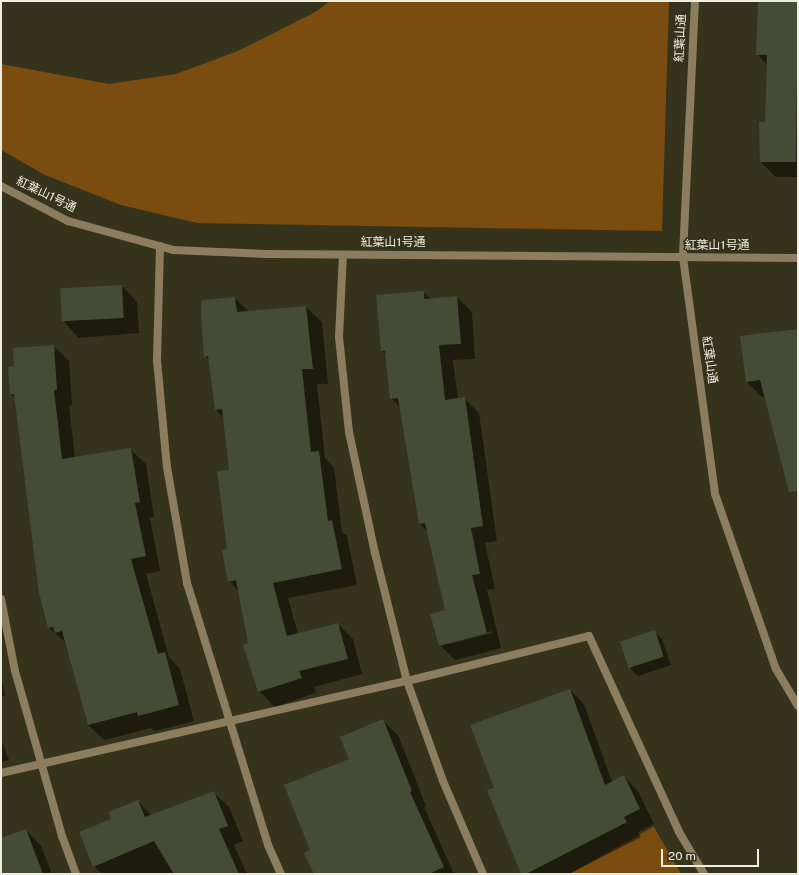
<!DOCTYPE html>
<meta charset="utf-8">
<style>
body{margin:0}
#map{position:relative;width:799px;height:875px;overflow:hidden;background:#35331c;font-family:"Public Sans","Noto Sans JP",sans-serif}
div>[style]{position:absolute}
.green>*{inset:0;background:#7b4c10}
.shadow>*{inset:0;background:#0007}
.building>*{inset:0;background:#444c36;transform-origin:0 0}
.minor>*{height:8px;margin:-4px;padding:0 4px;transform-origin:4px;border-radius:4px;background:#8b7d5d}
.tertiary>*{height:8px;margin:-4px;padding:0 4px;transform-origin:4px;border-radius:4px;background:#8b7d5d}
span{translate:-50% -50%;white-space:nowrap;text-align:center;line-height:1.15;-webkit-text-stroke:3px #35331c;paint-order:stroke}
.street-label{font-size:12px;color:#eeeddf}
.frame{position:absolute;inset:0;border:2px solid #eeeddf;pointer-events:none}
.scale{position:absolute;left:661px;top:849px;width:98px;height:18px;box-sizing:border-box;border:2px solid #eeeddf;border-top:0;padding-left:5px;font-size:12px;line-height:14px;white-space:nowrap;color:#eeeddf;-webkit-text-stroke:3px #35331c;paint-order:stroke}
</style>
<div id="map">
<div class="green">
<i style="clip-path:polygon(330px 1px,669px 1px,662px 231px,197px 223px,121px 205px,45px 175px,1px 150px,1px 64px,109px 84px,176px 74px,238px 51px,317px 11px)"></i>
<i style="clip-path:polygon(654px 827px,681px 874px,569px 874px,653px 827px)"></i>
</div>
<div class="shadow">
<i style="clip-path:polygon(759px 1px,798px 1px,798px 177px,776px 177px,761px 162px,766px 123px,767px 65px,757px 54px)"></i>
<i style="clip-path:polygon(122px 286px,137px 302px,139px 333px,79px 338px,64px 322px)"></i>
<i style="clip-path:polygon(evenodd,423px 292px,431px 299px,457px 297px,472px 312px,475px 359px,453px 360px,458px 399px,464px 398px,479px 413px,497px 541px,485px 543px,495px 589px,487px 590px,501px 648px,455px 660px,440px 645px,446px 611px,428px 532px,420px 524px,400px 407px,391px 398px,386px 355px,382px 351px,377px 296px,423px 292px,492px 631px,492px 633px,449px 644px,449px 642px,492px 631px)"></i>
<i style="clip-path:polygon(235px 298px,249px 312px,306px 307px,322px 322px,328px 384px,317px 384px,325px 458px,334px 468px,342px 532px,347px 536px,357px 585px,288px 598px,298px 634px,338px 624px,353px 639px,362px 674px,314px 687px,316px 693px,275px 707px,259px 691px,239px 591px,229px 581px,230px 470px,224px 418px,216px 410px,210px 361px,205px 356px)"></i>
<i style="clip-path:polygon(798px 329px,798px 469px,765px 397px,762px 397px,747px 382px,741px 337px)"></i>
<i style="clip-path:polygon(53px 346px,69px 361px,72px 405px,69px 406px,75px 458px,130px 449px,146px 464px,154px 517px,150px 518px,160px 571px,146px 574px,169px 657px,180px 669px,194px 721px,155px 731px,151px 728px,104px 740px,88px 725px,66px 643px,49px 628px,40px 592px,16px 399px,11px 394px,15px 367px)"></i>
<i style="clip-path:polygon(654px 631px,662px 639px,671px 665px,638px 676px,630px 668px)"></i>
<i style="clip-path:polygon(1px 677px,5px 696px,1px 697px)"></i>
<i style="clip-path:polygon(570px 690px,584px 704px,612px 782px,624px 776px,638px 791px,654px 824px,638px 832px,641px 837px,569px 874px,523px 874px,495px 788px)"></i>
<i style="clip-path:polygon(382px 720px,398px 735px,426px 806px,424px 807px,454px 874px,315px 874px,312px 850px,350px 760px)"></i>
<i style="clip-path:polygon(1px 739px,9px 760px,1px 762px)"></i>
<i style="clip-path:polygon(213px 792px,229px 807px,243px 841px,234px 845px,247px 874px,102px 874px,94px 866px,113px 819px,138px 801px,152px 816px)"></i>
<i style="clip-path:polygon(26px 830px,41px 846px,52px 874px,1px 874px,1px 840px)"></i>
</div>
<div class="building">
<i style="clip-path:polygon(758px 1px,798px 1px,796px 162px,760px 162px,759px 122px,765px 122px,767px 55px,756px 55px)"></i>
<i style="left:122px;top:285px;width:33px;height:62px;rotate:87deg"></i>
<i style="clip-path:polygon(424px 291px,424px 299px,457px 296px,461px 344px,439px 345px,445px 400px,465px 397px,483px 526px,471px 528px,480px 574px,472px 575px,487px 633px,439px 646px,430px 614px,445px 610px,425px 523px,419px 524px,398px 398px,390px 399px,385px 351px,381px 351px,376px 295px)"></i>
<i style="clip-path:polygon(235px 297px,237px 312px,306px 306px,313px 369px,302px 369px,311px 452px,319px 451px,328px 521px,332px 520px,342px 569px,273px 583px,287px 636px,338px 623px,348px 659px,299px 671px,302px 678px,258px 692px,243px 645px,248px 643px,236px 580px,228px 582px,222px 550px,227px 549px,217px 471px,229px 470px,222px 409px,215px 410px,208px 356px,204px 357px,201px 312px,202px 300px)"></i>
<i style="clip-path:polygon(798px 329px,798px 491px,789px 492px,760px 380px,746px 382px,740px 336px)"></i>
<i style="clip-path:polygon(54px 345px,57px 390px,54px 390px,62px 459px,131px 448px,140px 502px,135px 503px,146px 556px,131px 559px,158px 654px,165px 652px,179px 705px,138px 716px,137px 712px,88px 725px,62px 631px,55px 633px,53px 627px,48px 628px,39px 593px,14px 394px,10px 394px,8px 367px,14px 366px,13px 348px)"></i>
<i style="left:655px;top:630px;width:28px;height:37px;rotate:72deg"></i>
<i style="clip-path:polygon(570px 689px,605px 785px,624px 775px,640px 809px,624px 817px,627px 822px,526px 874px,521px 874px,487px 790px,494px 788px,470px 725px)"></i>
<i style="clip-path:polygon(383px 719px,412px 791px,410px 792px,444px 867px,429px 874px,314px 874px,304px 853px,310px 850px,284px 785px,349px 759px,340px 737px)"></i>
<i style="clip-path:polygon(214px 791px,228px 826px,219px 829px,239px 874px,174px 874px,154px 841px,93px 867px,79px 832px,111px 819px,109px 812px,138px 800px,145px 817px)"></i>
<i style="clip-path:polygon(26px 829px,43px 874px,1px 874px,1px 838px)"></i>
</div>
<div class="minor">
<i style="left:160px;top:246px;width:114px;rotate:91.5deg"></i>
<i style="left:157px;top:360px;width:107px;rotate:84.7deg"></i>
<i style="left:167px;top:467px;width:118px;rotate:80.2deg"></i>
<i style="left:187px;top:583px;width:274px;rotate:72.8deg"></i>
<i style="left:268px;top:845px;width:32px;rotate:66deg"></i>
<i style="left:343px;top:255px;width:82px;rotate:92.8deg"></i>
<i style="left:339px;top:337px;width:96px;rotate:84deg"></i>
<i style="left:349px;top:432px;width:124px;rotate:77.9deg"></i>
<i style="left:375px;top:553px;width:132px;rotate:76deg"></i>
<i style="left:407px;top:681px;width:106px;rotate:70.2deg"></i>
<i style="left:443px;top:781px;width:101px;rotate:66.7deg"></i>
<i style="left:1px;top:599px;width:73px;rotate:79deg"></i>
<i style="left:15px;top:671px;width:172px;rotate:74.1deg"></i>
<i style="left:62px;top:836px;width:40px;rotate:69.8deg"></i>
<i style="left:1px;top:773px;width:416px;rotate:-12.8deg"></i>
<i style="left:407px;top:681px;width:187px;rotate:-13.9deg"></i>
<i style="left:589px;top:636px;width:216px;rotate:65.3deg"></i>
<i style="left:679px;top:832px;width:49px;rotate:59.2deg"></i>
</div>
<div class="tertiary">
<i style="left:695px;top:1px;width:256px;rotate:92.7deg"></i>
<i style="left:683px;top:257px;width:239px;rotate:82.3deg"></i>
<i style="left:715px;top:494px;width:185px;rotate:70.8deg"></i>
<i style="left:776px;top:669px;width:43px;rotate:59.3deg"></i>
<i style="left:1px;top:186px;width:76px;rotate:27.6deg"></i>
<i style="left:68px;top:221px;width:109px;rotate:15.4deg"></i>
<i style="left:173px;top:250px;width:94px;rotate:2.4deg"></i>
<i style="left:267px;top:254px;width:531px;rotate:0.43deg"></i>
</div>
<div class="street-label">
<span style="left:681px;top:38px;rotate:-87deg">紅葉山通</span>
<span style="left:46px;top:195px;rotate:26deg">紅葉山1号通</span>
<span style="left:393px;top:243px">紅葉山1号通</span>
<span style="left:717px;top:246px">紅葉山1号通</span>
<span style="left:709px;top:360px;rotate:82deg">紅葉山通</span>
</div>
<div class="frame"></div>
<div class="scale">20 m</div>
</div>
